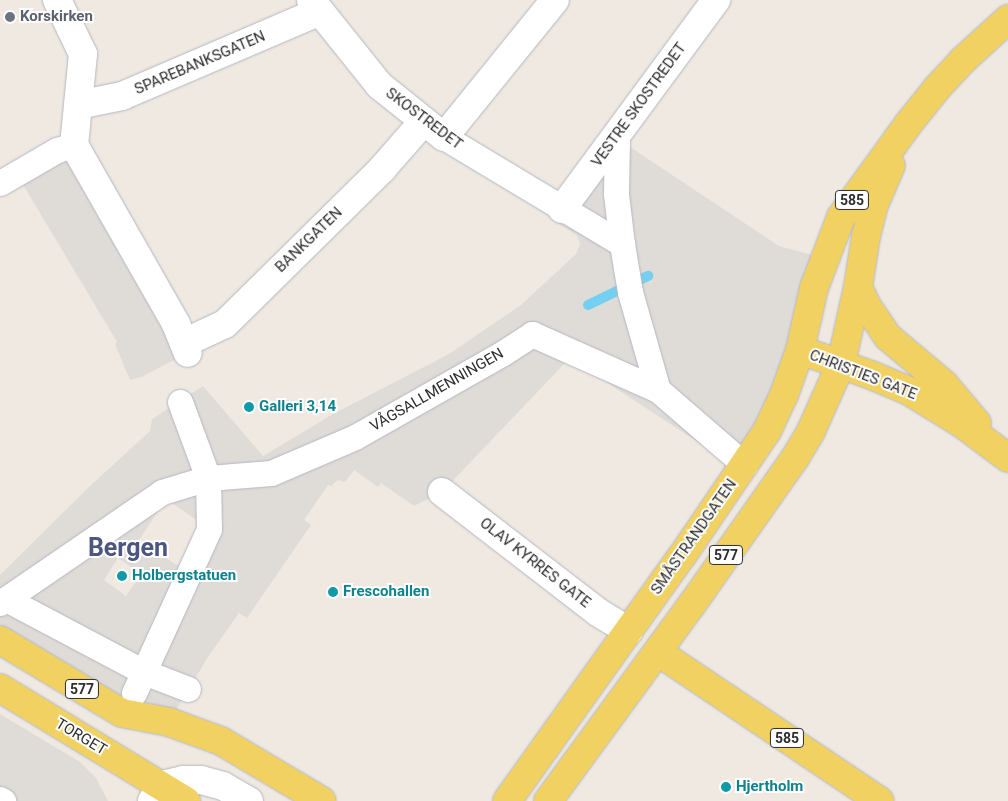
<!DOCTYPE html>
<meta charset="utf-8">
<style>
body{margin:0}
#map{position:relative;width:1008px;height:801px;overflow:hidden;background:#efe9e1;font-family:Roboto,sans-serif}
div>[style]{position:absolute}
.plaza>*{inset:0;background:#dfdcd8}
.stream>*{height:10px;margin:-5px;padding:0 5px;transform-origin:5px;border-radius:5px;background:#75cff0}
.roads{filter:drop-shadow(0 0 1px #b4b7c1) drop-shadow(0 0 1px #b4b7c1)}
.pedestrian>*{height:25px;margin:-12.5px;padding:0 12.5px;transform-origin:12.5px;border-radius:12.5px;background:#fff}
.minor>*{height:28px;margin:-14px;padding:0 14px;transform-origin:14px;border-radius:14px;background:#fff}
.secondary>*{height:28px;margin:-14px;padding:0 14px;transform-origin:14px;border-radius:14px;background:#fff}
.primary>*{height:28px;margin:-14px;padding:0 14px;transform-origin:14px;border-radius:14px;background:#f2d163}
.dots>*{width:14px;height:14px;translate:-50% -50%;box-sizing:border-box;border:2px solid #fff;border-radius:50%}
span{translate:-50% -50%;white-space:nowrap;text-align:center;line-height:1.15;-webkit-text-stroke:4px #fff;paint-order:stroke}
.shield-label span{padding:1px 4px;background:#fff;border:1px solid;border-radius:4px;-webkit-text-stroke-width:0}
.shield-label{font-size:14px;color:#2e2e2e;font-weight:700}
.worship-label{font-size:15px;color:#5b616d;font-weight:700}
.left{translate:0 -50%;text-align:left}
.street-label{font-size:15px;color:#2e2e2e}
.culture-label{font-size:15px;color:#0d838f;font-weight:700}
.town-label{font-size:25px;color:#4d5680;font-weight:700}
</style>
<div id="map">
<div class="plaza">
<i style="clip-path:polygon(evenodd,627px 145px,779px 246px,812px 255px,814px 288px,745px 465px,704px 446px,574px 361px,566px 362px,442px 492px,414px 506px,381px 483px,378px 487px,354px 470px,345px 482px,338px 480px,331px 486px,328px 485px,304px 520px,311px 525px,247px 618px,239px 613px,208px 657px,169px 722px,0 640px,0 575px,89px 487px,150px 431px,152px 419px,203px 386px,263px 456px,333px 414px,449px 354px,521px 305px,576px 254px,580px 244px,577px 235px,552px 220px,627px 145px,166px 499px,205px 526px,178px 566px,139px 540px,166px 499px,627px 145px,118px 558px,141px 574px,126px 596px,104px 580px,118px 558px)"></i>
<i style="clip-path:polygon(60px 149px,188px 353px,141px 377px,130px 380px,115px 344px,117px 342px,22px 183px)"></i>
<i style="clip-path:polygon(0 714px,80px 762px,96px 778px,108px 801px,0 801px)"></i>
</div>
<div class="stream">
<i style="left:588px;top:305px;width:67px;rotate:-25.8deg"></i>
</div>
<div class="roads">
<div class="pedestrian">
<i style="left:444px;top:137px;width:208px;rotate:31deg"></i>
<i style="left:617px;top:141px;width:53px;rotate:91.1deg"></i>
<i style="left:616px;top:194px;width:50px;rotate:83.2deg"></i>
<i style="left:622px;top:244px;width:49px;rotate:80.5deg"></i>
<i style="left:630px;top:292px;width:102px;rotate:74.1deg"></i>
<i style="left:658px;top:390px;width:115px;rotate:40.8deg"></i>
<i style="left:0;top:183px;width:66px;rotate:-30.1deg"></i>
<i style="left:57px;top:150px;width:18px;rotate:-16deg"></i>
<i style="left:6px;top:599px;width:156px;rotate:27.9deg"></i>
<i style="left:144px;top:672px;width:47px;rotate:21.1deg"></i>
<i style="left:0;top:603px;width:196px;rotate:-34.4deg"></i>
<i style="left:162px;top:492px;width:48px;rotate:-16.9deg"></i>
<i style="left:208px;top:478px;width:63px;rotate:-4.5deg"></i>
<i style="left:271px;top:473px;width:91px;rotate:-23.2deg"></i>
<i style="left:355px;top:437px;width:170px;rotate:-29.6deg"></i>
<i style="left:503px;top:353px;width:35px;rotate:-33deg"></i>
<i style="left:532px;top:334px;width:138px;rotate:24deg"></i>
<i style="left:134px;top:693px;width:180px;rotate:-65.4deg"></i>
<i style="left:209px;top:529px;width:51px;rotate:-91.1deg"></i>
<i style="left:208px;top:478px;width:81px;rotate:-110.2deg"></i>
<i style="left:0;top:799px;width:4px;rotate:34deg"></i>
</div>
<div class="minor">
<i style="left:57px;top:0;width:60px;rotate:64.3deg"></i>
<i style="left:83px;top:54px;width:91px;rotate:95.6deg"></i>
<i style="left:74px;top:145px;width:206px;rotate:60.3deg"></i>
<i style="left:176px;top:324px;width:31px;rotate:68deg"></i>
<i style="left:311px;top:0;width:109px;rotate:51.3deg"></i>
<i style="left:379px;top:85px;width:83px;rotate:38.7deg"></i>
<i style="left:444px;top:137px;width:176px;rotate:-51deg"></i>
<i style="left:78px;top:105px;width:45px;rotate:-11.6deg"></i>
<i style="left:122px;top:96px;width:215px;rotate:-23.2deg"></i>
<i style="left:562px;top:209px;width:260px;rotate:-53.6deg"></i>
<i style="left:184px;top:343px;width:45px;rotate:-24.9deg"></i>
<i style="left:225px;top:324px;width:221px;rotate:-44.6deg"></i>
<i style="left:382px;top:169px;width:62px;rotate:-48.9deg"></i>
<i style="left:442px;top:492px;width:198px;rotate:37.6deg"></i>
<i style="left:599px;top:613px;width:35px;rotate:31deg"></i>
</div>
<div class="secondary">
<i style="left:152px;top:801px;width:19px;rotate:-58deg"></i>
<i style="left:162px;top:785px;width:22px;rotate:-13deg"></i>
<i style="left:183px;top:780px;width:18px"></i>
<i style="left:201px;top:780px;width:23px;rotate:15deg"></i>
<i style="left:223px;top:786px;width:30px;rotate:30deg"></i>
</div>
<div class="primary">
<i style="left:858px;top:287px;width:21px;rotate:65deg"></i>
<i style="left:867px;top:306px;width:37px;rotate:56deg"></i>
<i style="left:888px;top:337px;width:73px;rotate:40deg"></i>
<i style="left:944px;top:384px;width:51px;rotate:49.8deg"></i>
<i style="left:800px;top:350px;width:75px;rotate:19.4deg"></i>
<i style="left:871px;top:375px;width:41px;rotate:22.8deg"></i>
<i style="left:909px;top:391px;width:65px;rotate:31.7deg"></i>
<i style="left:964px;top:425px;width:55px;rotate:36.9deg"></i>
<i style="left:0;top:640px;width:142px;rotate:30.9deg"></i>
<i style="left:122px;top:713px;width:48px;rotate:10.8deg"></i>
<i style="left:169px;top:722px;width:55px;rotate:20.1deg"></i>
<i style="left:221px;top:741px;width:117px;rotate:30.7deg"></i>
<i style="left:658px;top:652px;width:267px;rotate:33.9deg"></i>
<i style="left:0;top:688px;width:218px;rotate:31.3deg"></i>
<i style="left:507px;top:801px;width:301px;rotate:-54.5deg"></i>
<i style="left:682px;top:556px;width:151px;rotate:-55.8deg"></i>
<i style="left:767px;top:431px;width:40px;rotate:-65deg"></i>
<i style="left:784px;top:395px;width:48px;rotate:-70.4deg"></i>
<i style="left:800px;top:350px;width:64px;rotate:-77.3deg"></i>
<i style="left:814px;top:288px;width:76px;rotate:-69.2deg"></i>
<i style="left:841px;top:217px;width:116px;rotate:-54.1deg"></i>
<i style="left:909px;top:123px;width:45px;rotate:-51.3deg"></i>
<i style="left:937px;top:88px;width:38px;rotate:-47deg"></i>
<i style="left:963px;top:60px;width:61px;rotate:-42.3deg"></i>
<i style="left:548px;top:801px;width:245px;rotate:-53.8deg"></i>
<i style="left:693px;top:603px;width:177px;rotate:-54.9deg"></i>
<i style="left:795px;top:458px;width:31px;rotate:-59deg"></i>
<i style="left:811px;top:431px;width:73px;rotate:-65.9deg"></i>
<i style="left:841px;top:364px;width:79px;rotate:-77.6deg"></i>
<i style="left:858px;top:287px;width:52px;rotate:-81.1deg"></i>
<i style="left:866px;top:236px;width:32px;rotate:-76deg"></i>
<i style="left:874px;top:205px;width:43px;rotate:-67deg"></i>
</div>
</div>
<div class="dots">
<i style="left:10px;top:17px;background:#6b7280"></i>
<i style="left:249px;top:407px;background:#0f9aa8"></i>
<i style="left:122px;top:576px;background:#0f9aa8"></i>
<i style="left:333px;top:592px;background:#0f9aa8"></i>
<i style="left:726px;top:787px;background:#0f9aa8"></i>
</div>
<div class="shield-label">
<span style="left:852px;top:200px">585</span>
<span style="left:726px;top:555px">577</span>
<span style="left:82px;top:689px">577</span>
<span style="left:787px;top:738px">585</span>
</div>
<div class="worship-label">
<span class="left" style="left:20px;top:17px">Korskirken</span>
</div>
<div class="street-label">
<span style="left:200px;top:63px;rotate:-23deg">SPAREBANKSGATEN</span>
<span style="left:639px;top:105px;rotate:-54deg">VESTRE SKOSTREDET</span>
<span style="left:424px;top:119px;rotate:37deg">SKOSTREDET</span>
<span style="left:309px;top:240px;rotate:-44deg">BANKGATEN</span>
<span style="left:863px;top:375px;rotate:21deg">CHRISTIES GATE</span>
<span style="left:437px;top:390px;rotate:-30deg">VÅGSALLMENNINGEN</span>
<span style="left:694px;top:537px;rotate:-55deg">SMÅSTRANDGATEN</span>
<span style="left:535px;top:563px;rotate:38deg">OLAV KYRRES GATE</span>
<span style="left:81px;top:737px;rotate:31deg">TORGET</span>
</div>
<div class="culture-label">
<span class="left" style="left:259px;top:407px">Galleri 3,14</span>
<span class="left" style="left:132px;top:576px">Holbergstatuen</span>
<span class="left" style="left:343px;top:592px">Frescohallen</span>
<span class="left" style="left:736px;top:787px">Hjertholm</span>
</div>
<div class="town-label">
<span style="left:128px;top:548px">Bergen</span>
</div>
</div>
